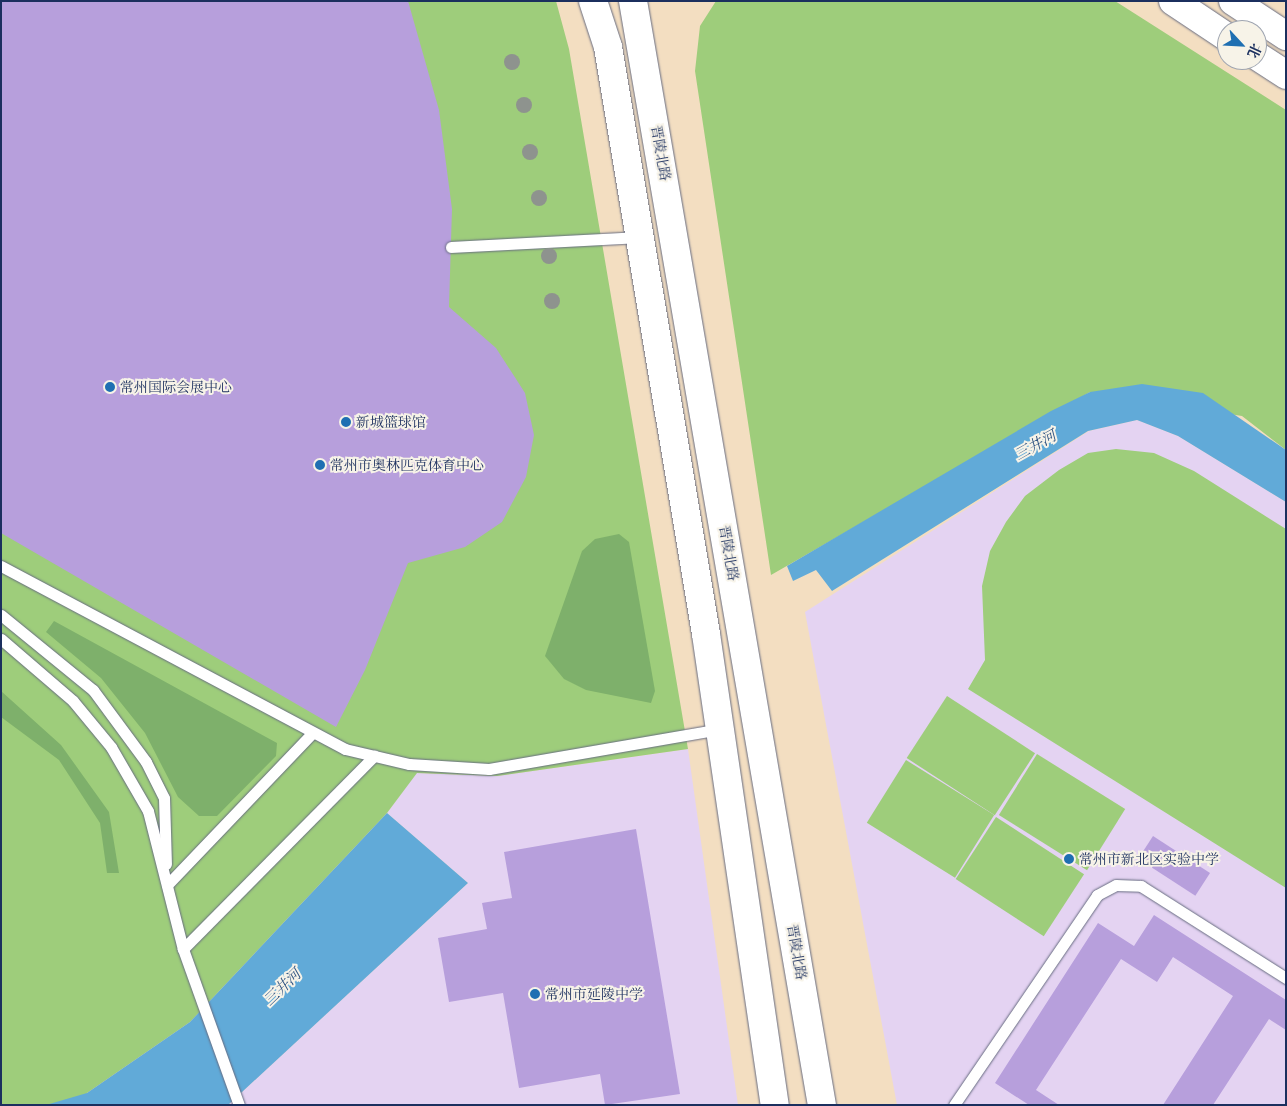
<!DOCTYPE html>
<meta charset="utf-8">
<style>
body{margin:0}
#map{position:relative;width:1287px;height:1106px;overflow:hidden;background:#f3dec1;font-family:"Libre Caslon Text","Noto Serif SC",serif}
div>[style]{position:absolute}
.built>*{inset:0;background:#e4d3f2}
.green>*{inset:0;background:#9ecd7b;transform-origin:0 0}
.forest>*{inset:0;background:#7eb06b}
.water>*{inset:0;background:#61aad8}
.building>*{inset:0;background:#b79fdc;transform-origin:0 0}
.roads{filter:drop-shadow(0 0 1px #676c81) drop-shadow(0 0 1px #676c81)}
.service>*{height:11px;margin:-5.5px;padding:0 5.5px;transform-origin:5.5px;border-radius:5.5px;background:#fff}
.tertiary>*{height:28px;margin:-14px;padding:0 14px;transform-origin:14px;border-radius:14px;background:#fff}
.secondary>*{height:28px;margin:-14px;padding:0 14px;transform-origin:14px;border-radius:14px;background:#fff}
.trees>*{width:16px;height:16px;margin:-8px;border-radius:50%;background:#8e938e}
.dots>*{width:14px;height:14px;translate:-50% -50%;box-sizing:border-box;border:2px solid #f7f3e8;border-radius:50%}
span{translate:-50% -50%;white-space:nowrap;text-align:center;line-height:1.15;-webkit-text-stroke:4px #f7f3e8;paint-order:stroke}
.street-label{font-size:14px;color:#1b2f5e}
.poi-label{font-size:14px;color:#1b2f5e}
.left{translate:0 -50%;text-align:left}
.water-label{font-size:15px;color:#305483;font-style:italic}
.frame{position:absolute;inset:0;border:2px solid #1b2f5e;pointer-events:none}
.north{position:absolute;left:1217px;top:20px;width:50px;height:50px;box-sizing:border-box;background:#f7f3e8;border:1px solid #9fa5b1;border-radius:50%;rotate:115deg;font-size:14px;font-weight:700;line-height:20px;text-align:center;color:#1b2f5e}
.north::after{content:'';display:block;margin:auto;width:18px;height:22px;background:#1f6fb2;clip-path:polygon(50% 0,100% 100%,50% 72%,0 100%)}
</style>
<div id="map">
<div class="built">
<i style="clip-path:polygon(1137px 420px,1178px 436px,1286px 502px,1286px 1105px,897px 1105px,805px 612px,1089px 431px)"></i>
<i style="clip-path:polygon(688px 749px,738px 1105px,228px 1105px,468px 883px,387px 813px,416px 773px,497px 776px)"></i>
</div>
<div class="green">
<i style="clip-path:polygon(1px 1px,556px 1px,569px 49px,688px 749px,497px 776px,417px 773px,387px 813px,190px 1022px,87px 1093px,82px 1105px,1px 1105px)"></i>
<i style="clip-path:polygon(716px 1px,1115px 1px,1286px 110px,1286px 450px,1242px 416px,1090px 392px,771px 575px,695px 71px,700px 26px)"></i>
<i style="clip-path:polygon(1116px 449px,1154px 453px,1194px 471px,1286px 529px,1286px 888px,968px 689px,985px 660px,982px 586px,990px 551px,1006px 522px,1025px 496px,1059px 470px,1088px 453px)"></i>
<i style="left:947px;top:696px;width:105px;height:74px;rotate:33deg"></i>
<i style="left:1037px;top:754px;width:104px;height:72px;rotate:32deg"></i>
<i style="left:906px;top:760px;width:104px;height:74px;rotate:32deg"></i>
<i style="left:996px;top:817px;width:105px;height:74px;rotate:33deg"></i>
</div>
<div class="forest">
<i style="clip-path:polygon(619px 534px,629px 542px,655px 691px,651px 703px,586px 690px,564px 679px,545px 656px,582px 551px,595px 539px)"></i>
<i style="clip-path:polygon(54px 621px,277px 743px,276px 756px,217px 816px,199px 816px,178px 797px,145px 733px,101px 678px,46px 632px)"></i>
<i style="clip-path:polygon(1px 691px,61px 745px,109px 812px,119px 873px,107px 873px,100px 823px,59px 760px,1px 717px)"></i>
</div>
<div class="water">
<i style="clip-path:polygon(1142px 384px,1203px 393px,1286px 450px,1286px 502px,1178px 436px,1137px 420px,1088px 431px,832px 591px,816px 570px,793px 581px,787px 566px,1051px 411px,1090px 392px)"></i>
<i style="clip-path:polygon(387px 813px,468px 883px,228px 1105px,46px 1105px,87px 1093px,190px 1022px)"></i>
</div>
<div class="building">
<i style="clip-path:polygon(1px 1px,408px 1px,439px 110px,452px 209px,449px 307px,496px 348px,525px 393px,534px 435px,526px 477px,502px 522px,465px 547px,408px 563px,365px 670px,336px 727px,1px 533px)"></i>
<i style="clip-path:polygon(636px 829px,680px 1094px,605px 1105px,600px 1074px,519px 1088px,503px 993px,449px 1002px,438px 938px,487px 929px,482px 903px,512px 898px,504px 852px)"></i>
<i style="left:1153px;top:836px;width:68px;height:27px;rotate:33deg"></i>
<i style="clip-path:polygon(1154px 915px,1286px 1000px,1286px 1030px,1269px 1019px,1213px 1105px,1163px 1105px,1233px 996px,1173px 957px,1157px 982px,1121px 959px,1036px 1090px,1059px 1105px,1029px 1105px,995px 1083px,1098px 923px,1134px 946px)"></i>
</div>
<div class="roads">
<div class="service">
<i style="left:451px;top:247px;width:189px;rotate:-3deg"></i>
<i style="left:1px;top:566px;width:390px;rotate:28deg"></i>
<i style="left:345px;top:749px;width:66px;rotate:13.2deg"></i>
<i style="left:409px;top:764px;width:80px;rotate:3.6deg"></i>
<i style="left:489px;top:769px;width:234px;rotate:-9.8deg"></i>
<i style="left:1px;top:615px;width:119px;rotate:39.2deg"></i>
<i style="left:93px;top:690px;width:89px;rotate:53.6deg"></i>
<i style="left:146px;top:762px;width:40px;rotate:63.4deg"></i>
<i style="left:164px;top:798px;width:66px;rotate:88.3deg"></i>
<i style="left:1px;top:639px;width:95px;rotate:40.7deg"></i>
<i style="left:73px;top:701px;width:60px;rotate:50.4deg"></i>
<i style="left:111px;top:747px;width:74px;rotate:60deg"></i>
<i style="left:148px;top:811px;width:142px;rotate:75.8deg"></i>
<i style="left:183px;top:949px;width:166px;rotate:70.3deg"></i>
<i style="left:167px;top:885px;width:211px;rotate:-46.3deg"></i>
<i style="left:183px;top:949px;width:272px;rotate:-45.3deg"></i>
<i style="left:954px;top:1105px;width:254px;rotate:-55.7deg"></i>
<i style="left:1097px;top:895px;width:21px;rotate:-28deg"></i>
<i style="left:1116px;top:885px;width:25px;rotate:2deg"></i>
<i style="left:1141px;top:886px;width:172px;rotate:32.4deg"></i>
</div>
<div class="tertiary">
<i style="left:1173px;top:1px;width:65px;rotate:33.7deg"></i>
<i style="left:1233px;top:1px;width:64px;rotate:33.4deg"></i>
<i style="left:1257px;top:56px;width:35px;rotate:33deg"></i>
</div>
<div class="secondary">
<i style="left:593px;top:1px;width:48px;rotate:71.9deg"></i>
<i style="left:608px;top:47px;width:595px;rotate:80.52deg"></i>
<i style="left:706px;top:634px;width:476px;rotate:81.7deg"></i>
<i style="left:633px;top:1px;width:1120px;rotate:80.29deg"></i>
</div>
</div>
<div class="trees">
<i style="left:512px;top:62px"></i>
<i style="left:524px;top:105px"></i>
<i style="left:530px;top:152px"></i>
<i style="left:539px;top:198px"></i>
<i style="left:549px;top:256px"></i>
<i style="left:552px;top:301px"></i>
</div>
<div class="dots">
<i style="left:110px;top:387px;background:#1f6fb2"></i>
<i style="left:346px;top:422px;background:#1f6fb2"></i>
<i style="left:320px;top:465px;background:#1f6fb2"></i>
<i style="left:1069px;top:859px;background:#1f6fb2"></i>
<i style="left:535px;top:994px;background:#1f6fb2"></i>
</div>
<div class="street-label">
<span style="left:661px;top:153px;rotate:80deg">晋陵北路</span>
<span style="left:729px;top:553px;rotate:80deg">晋陵北路</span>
<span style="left:797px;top:952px;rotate:80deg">晋陵北路</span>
</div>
<div class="poi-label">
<span class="left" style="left:120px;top:387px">常州国际会展中心</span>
<span class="left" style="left:356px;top:422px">新城篮球馆</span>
<span class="left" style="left:330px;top:465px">常州市奥林匹克体育中心</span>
<span class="left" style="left:1079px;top:859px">常州市新北区实验中学</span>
<span class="left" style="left:545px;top:994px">常州市延陵中学</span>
</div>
<div class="water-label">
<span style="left:1035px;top:445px;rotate:-29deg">三井河</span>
<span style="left:282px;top:987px;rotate:-44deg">三井河</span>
</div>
<div class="frame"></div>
<div class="north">北</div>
</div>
